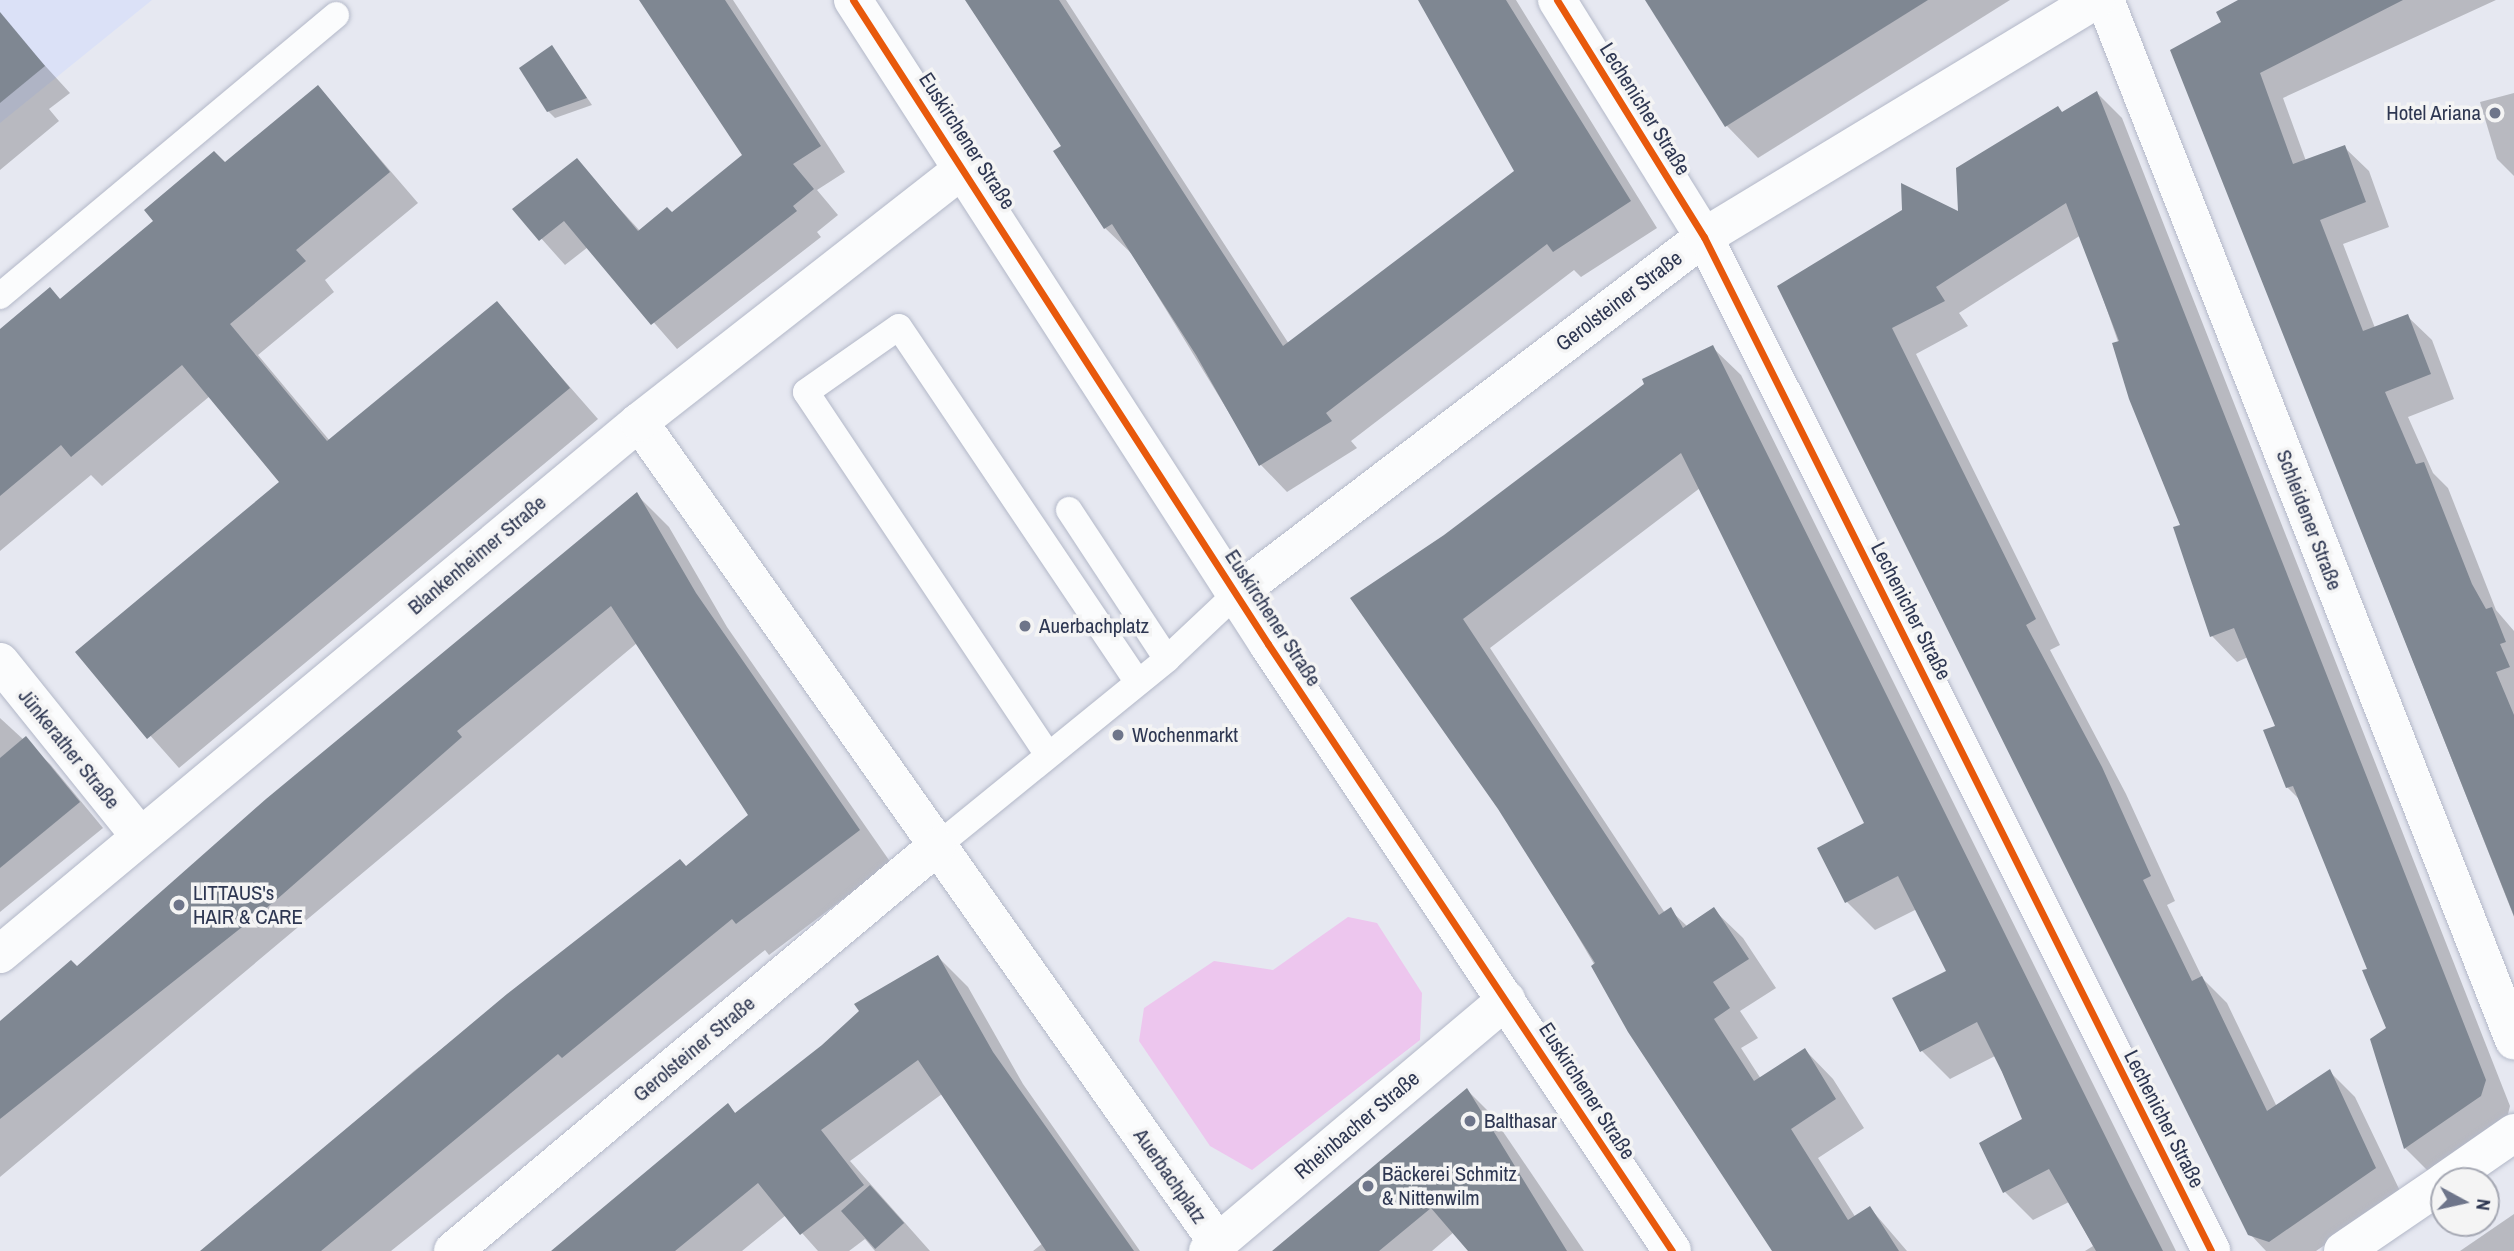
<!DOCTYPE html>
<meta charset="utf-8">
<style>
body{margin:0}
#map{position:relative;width:2514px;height:1251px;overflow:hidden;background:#e6e8f1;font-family:"Archivo Narrow",sans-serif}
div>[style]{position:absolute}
.built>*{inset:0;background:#dbe1f7}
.green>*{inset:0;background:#edc6ee}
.shadow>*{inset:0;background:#0003}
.building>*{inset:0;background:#7f8792;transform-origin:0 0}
.roads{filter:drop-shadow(0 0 2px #b3b8c8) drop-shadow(0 0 2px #b3b8c8)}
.lane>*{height:26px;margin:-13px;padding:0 13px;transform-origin:13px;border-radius:13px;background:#fbfcfd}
.street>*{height:38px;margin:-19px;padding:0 19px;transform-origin:19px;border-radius:19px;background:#fbfcfd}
.cycleway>*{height:7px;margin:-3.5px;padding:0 3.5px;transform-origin:3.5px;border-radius:3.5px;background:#e8590c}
.dots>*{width:19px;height:19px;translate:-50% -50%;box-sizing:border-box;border:4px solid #f4f4f4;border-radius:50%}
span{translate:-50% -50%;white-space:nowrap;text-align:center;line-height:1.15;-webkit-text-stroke:7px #f4f4f4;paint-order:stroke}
.street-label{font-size:21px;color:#2e3752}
.poi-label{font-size:21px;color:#2e3752}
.right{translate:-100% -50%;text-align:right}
.left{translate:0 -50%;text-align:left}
.north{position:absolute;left:2430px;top:1167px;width:70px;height:70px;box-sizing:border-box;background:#f4f4f4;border:2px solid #a5a8b3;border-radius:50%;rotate:98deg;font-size:19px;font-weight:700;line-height:28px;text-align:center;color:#2e3752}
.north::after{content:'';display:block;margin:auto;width:24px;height:32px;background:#6e758a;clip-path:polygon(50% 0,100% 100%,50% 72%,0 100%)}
</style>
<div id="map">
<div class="built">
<i style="clip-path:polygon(0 0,152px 0,0 123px)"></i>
</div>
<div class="green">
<i style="clip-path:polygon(1348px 917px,1377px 923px,1422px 993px,1420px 1040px,1252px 1170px,1210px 1146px,1139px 1041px,1144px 1008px,1214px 961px,1273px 970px)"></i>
</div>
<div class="shadow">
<i style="clip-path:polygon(643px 0,733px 0,845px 172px,817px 190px,838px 215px,817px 232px,821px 237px,677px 349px,588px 247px,565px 265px,515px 209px,576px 161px,640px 231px,672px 214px,744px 155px)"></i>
<i style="clip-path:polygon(967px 0,1066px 0,1289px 344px,1516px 172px,1420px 0,1516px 0,1657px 228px,1581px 277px,1574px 270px,1351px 441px,1357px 448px,1287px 492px,1261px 465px,1132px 254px,1105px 228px,1063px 147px)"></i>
<i style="clip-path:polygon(1651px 0,2010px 0,1758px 158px,1727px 126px)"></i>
<i style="clip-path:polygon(2242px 0,2496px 0,2283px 98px,2306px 161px,2344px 147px,2369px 171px,2389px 227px,2343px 244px,2375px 328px,2407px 316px,2432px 340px,2454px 399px,2408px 417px,2433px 473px,2448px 488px,2496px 610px,2514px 631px,2514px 917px,2172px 50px,2224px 22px)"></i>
<i style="clip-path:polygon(17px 35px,70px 93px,49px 109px,59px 121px,0 170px,0 48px)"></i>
<i style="clip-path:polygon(552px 47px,592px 105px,555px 118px,548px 111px)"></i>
<i style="clip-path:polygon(318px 87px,418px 203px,325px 280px,334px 292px,258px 355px,330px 441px,497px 304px,598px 419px,179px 768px,77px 653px,282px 482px,210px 396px,102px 486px,91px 475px,0 551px,0 331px,61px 301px)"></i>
<i style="clip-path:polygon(2097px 93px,2122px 118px,2510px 1106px,2506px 1122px,2430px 1173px,2405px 1148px,2388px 1029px,2370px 970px,2301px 801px,2287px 787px,2277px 727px,2248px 657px,2237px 662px,2212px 636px,2175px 529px,2182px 526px,2081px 235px,1959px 313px,1968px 326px,1916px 354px,2060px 645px,2050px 650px,2126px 794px,2175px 901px,2167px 905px,2203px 979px,2227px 1003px,2277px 1107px,2330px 1072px,2355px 1097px,2401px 1193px,2316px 1251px,2266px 1251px,2250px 1234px,1779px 287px,1960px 214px,2063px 114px)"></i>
<i style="clip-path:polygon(2514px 93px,2514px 176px,2497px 159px,2480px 102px)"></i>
<i style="clip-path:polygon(1712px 347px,1741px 375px,2176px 1251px,2085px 1251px,2093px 1246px,2069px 1202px,2033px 1220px,2005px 1192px,2024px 1120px,1995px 1056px,1950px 1079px,1922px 1051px,1949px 972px,1917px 909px,1875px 930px,1847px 902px,1867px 824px,1700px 488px,1490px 648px,1665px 913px,1670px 910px,1688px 927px,1714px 910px,1743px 938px,1776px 988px,1740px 1011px,1758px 1038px,1741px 1048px,1761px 1079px,1805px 1050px,1833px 1079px,1864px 1128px,1818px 1158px,1856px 1218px,1870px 1208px,1907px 1251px,1778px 1251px,1681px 1112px,1537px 867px,1419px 687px,1445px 537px)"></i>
<i style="clip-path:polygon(637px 495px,669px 527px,727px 627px,891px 863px,769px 955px,765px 950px,391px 1251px,206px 1251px,414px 1071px,679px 861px,687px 868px,750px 815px,637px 643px,0 1177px,0 1022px,77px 968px)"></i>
<i style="clip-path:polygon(0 718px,50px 764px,103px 828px,0 912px)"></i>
<i style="clip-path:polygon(938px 957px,968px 987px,1023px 1084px,1140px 1251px,1033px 1251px,1043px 1243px,942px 1094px,850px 1161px,930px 1251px,875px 1251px,865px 1239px,849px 1251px,818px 1251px,786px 1215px,742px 1251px,552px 1251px,727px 1105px,736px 1114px)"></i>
<i style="clip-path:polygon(1467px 1090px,1491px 1114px,1584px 1251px,1470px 1251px,1454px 1232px,1432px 1251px,1274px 1251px)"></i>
<i style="clip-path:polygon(2514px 1214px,2514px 1251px,2460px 1251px)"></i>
</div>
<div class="building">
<i style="clip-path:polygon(639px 0,725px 0,821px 146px,793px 164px,814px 189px,793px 206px,797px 211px,651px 325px,564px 221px,539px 241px,512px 209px,577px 158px,638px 231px,667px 207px,672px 212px,742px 155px)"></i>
<i style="clip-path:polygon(965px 0,1059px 0,1283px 346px,1514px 171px,1418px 0,1506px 0,1631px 201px,1553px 252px,1547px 244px,1326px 413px,1332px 421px,1259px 466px,1196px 355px,1112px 224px,1104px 229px,1053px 151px,1061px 146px)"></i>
<i style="clip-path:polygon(1645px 0,1928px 0,1725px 127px)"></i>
<i style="clip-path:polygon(2238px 0,2403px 0,2260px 73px,2293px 164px,2345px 145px,2366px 202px,2320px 220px,2363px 331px,2408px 314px,2431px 374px,2385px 392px,2416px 464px,2424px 462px,2472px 584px,2486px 609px,2492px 607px,2506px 642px,2500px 644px,2510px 667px,2496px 672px,2514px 715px,2514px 916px,2170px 50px,2221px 22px,2216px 12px)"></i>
<i style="clip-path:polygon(0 12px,45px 66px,0 103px)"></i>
<i style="clip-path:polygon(552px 45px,587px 98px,547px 112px,519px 68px)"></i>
<i style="clip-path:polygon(318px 85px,390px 172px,296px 250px,306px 261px,230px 324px,327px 441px,497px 301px,570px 388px,147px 739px,75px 652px,279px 482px,182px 365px,71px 457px,61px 445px,0 496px,0 329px,50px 287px,60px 299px,153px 221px,144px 210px,214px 151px,225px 162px)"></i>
<i style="clip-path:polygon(2097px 91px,2486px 1080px,2481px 1096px,2404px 1149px,2370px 1039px,2386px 1028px,2362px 970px,2367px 969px,2293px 786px,2286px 788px,2263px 730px,2275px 726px,2234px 628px,2210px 637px,2173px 527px,2180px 525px,2129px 399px,2112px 343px,2119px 341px,2066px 203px,1936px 287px,1945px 301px,1892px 328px,2036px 619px,2026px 625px,2102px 767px,2151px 876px,2143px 880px,2192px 981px,2202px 976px,2267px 1111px,2330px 1069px,2376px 1168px,2269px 1242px,2248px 1235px,1777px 286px,1902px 210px,1901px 183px,1958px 211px,1956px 168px,2058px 106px,2062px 112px)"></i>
<i style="clip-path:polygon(1713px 345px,2131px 1188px,2163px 1251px,2096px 1251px,2049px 1169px,2003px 1193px,1979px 1143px,2022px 1119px,2002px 1072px,1977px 1022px,1920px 1052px,1892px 998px,1946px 971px,1898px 876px,1845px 903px,1817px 848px,1864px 823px,1681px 453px,1463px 619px,1659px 915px,1671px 907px,1683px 928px,1714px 907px,1749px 959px,1713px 982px,1730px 1008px,1714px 1019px,1754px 1081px,1805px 1048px,1836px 1099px,1791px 1129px,1848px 1220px,1870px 1206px,1899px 1251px,1772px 1251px,1628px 1032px,1591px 966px,1595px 963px,1498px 809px,1350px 598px,1444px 535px,1644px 384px,1642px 379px)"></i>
<i style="clip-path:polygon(637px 492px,696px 593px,860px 830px,736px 924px,732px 919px,562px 1058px,558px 1054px,321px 1251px,200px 1251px,507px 994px,680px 859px,686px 866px,748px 815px,611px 606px,457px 731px,462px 737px,275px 901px,0 1119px,0 1021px,71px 960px,77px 966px,266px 799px)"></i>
<i style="clip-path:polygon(26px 736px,80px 802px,0 868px,0 758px)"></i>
<i style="clip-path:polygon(938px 955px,993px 1052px,1134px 1251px,1046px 1251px,918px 1060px,821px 1130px,864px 1185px,800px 1235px,758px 1183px,675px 1251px,551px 1251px,728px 1103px,735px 1113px,822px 1045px,859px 1011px,854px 1004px)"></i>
<i style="clip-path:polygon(1467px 1088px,1567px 1251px,1468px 1251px,1431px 1208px,1379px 1251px,1272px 1251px)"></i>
<i style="left:870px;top:1185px;width:51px;height:39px;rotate:48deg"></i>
</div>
<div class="roads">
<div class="lane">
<i style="left:0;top:296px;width:438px;rotate:-39.9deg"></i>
<i style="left:1069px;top:510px;width:178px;rotate:56.7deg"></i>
<i style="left:1048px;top:755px;width:436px;rotate:-123.7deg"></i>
<i style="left:806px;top:392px;width:113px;rotate:-35deg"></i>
<i style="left:899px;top:327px;width:428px;rotate:56.1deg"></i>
<i style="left:936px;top:847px;width:298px;rotate:-39.1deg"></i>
<i style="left:1167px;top:659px;width:96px;rotate:-43.3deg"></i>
</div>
<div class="street">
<i style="left:853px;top:0;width:766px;rotate:57.2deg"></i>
<i style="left:1268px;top:644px;width:729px;rotate:56.35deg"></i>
<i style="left:1557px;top:0;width:279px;rotate:58.2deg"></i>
<i style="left:1704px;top:237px;width:1134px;rotate:63.43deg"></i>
<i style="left:2105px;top:0;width:1118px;rotate:68.53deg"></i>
<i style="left:639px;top:422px;width:1005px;rotate:54.81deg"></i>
<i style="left:1237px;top:593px;width:587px;rotate:-37.32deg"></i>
<i style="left:1704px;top:237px;width:458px;rotate:-31.2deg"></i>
<i style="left:0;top:662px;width:222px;rotate:51.2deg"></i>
<i style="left:0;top:954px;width:831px;rotate:-39.78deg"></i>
<i style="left:639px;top:422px;width:412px;rotate:-38deg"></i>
<i style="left:2445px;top:1181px;width:84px;rotate:-34.8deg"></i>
<i style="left:453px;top:1251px;width:630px;rotate:-39.91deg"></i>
<i style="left:1208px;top:1251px;width:390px;rotate:-40.1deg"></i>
<i style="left:2343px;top:1251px;width:122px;rotate:-34.3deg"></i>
</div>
</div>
<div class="cycleway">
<i style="left:853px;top:0;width:766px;rotate:57.2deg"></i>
<i style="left:1268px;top:644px;width:729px;rotate:56.35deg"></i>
<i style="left:1557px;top:0;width:279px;rotate:58.2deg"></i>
<i style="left:1704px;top:237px;width:1134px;rotate:63.43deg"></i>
</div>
<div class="dots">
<i style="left:2495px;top:113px;background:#6e758a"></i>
<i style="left:1025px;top:626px;background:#6e758a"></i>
<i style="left:1118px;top:735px;background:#6e758a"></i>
<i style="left:179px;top:905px;background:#6e758a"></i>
<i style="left:1470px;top:1121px;background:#6e758a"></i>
<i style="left:1368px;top:1186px;background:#6e758a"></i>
</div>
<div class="street-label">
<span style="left:1645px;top:109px;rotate:58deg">Lechenicher Straße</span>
<span style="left:967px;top:141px;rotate:57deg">Euskirchener Straße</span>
<span style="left:1619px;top:301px;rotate:-37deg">Gerolsteiner Straße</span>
<span style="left:2309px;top:520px;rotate:69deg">Schleidener Straße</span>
<span style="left:477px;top:555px;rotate:-40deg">Blankenheimer Straße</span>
<span style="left:1911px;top:611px;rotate:63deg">Lechenicher Straße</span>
<span style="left:1273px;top:618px;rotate:57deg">Euskirchener Straße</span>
<span style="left:69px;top:749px;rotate:51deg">Jünkerather Straße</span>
<span style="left:694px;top:1049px;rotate:-40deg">Gerolsteiner Straße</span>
<span style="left:1587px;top:1091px;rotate:57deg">Euskirchener Straße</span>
<span style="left:2164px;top:1119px;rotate:63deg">Lechenicher Straße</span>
<span style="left:1357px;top:1125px;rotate:-40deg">Rheinbacher Straße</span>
<span style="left:1170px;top:1176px;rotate:55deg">Auerbachplatz</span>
</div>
<div class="poi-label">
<span class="right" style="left:2481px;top:113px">Hotel Ariana</span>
<span class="left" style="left:1039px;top:626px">Auerbachplatz</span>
<span class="left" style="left:1132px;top:735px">Wochenmarkt</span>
<span class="left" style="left:193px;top:905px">LITTAUS's<br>HAIR &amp; CARE</span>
<span class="left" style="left:1484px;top:1121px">Balthasar</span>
<span class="left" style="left:1382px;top:1186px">Bäckerei Schmitz<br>&amp; Nittenwilm</span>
</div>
<div class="north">N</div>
</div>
